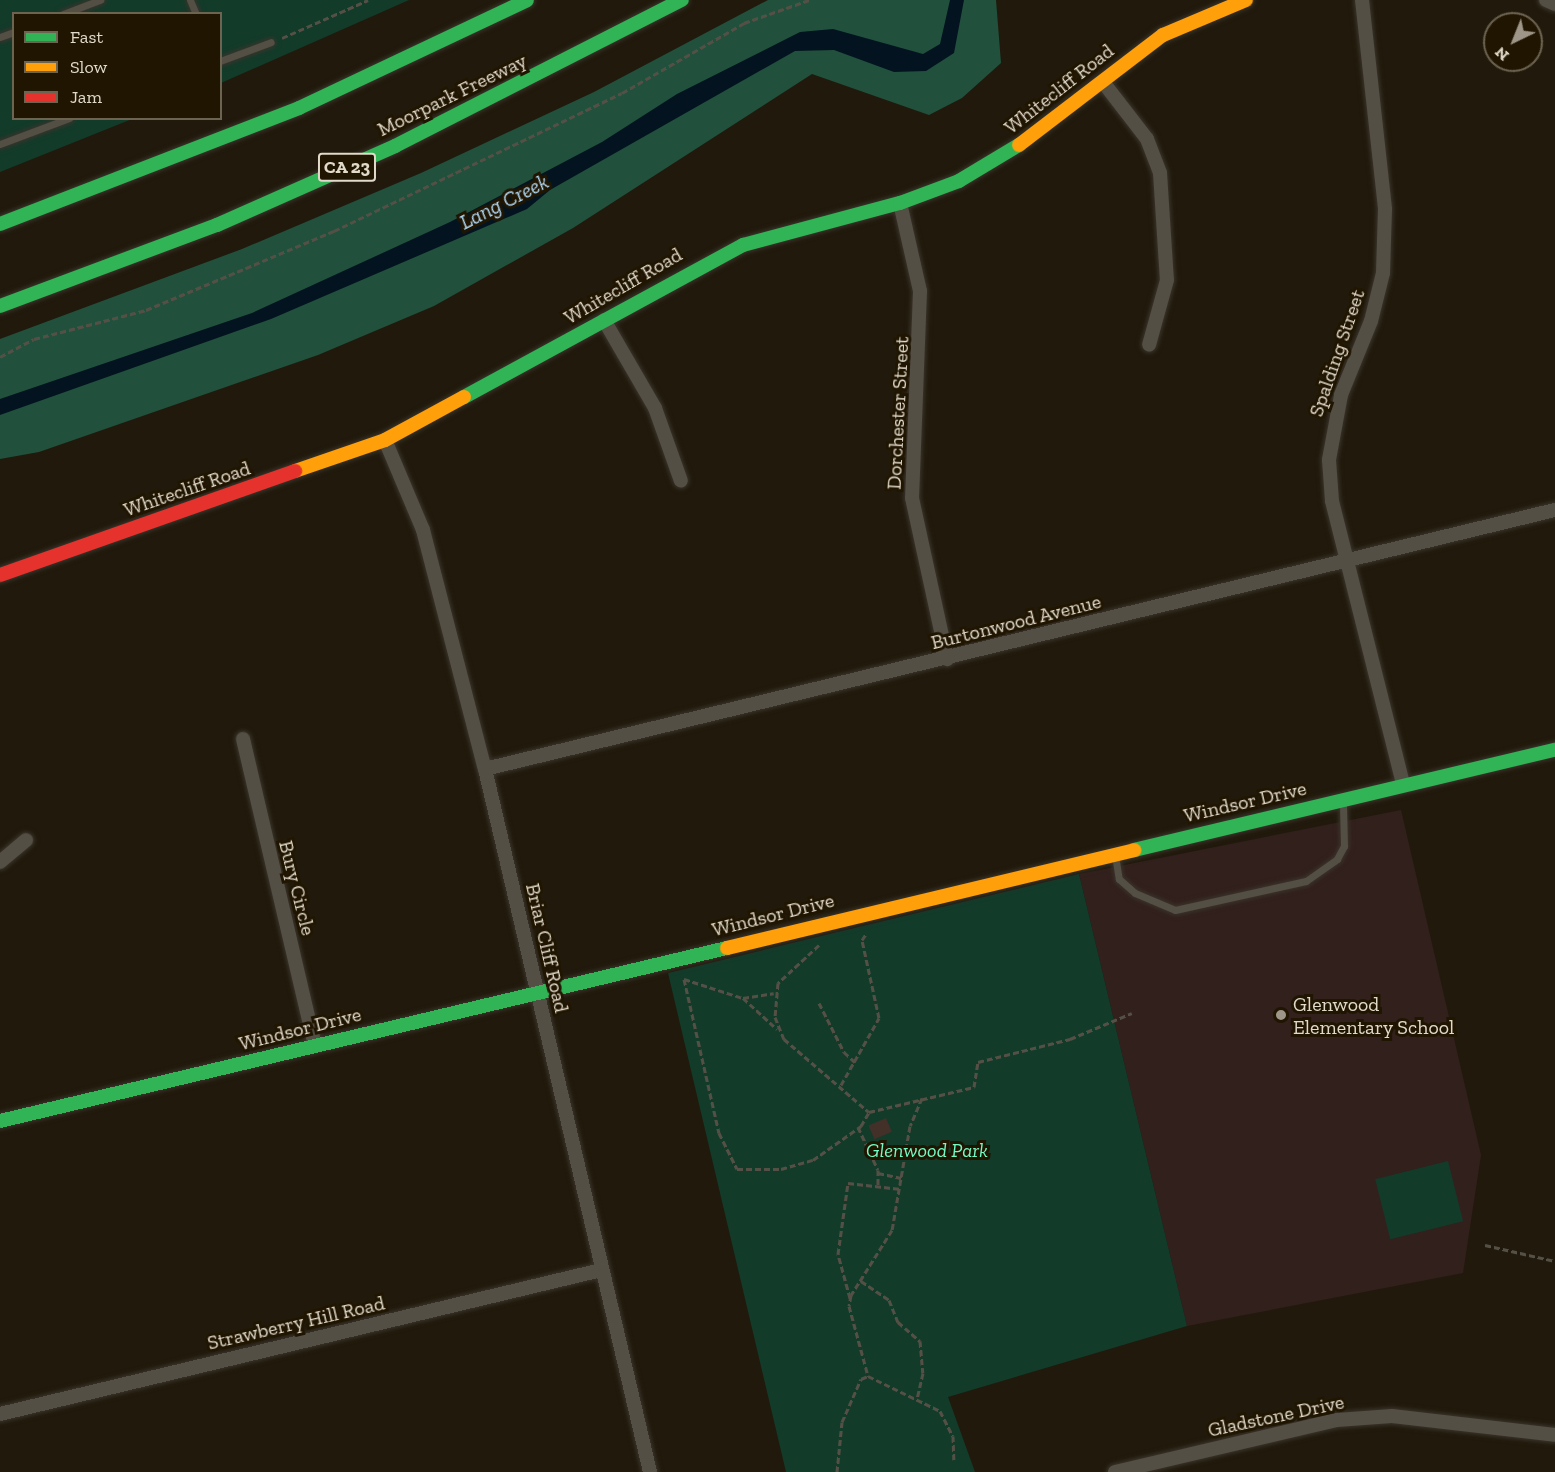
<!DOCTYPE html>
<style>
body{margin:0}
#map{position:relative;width:1555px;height:1472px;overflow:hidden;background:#211a0c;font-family:"Zilla Slab",serif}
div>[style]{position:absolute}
.education>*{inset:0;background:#32201c}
.green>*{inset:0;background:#133b2a;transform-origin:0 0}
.forest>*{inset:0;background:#21503c}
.water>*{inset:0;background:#031420}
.building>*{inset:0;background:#433028;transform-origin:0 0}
.path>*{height:3px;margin-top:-1.5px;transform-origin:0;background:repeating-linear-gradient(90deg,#555046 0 6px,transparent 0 9px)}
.roads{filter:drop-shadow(0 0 2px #3a342c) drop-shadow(0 0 2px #3a342c)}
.lane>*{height:7px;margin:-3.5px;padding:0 3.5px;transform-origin:3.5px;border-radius:3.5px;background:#544f44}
.street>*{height:14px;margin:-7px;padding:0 7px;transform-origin:7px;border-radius:7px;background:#544f44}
.fast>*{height:14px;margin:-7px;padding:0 7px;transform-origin:7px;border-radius:7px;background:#30b455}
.slow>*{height:14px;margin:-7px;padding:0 7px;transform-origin:7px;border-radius:7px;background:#ff9f0a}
.jam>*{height:14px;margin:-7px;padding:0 7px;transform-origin:7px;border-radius:7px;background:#e5322d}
.dots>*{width:16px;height:16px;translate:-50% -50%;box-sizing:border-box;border:3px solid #201500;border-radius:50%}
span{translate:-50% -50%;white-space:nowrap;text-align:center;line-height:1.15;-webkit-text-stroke:6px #201500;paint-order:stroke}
.shield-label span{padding:2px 4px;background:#201500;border:2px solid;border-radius:4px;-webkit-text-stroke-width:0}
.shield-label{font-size:18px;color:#e1d9ca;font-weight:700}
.street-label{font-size:20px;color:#e1d9ca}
.poi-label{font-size:20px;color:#e1d9ca}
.left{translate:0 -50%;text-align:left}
.park-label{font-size:20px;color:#71fbc5;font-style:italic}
.water-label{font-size:21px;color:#b1d9f6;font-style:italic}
.legend{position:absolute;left:12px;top:12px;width:210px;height:108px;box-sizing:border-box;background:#201500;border:2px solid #6d6351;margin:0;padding:8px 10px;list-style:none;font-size:18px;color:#e1d9ca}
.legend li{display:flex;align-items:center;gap:12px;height:30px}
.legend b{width:30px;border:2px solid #6d6351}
.north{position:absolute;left:1483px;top:12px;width:60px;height:60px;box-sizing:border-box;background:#201500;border:2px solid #6d6351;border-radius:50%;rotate:223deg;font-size:16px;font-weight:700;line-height:24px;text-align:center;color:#e1d9ca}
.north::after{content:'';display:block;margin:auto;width:21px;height:27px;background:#9e9688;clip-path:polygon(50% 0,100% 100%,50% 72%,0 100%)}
</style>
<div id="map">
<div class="education">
<i style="clip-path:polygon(1401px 810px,1481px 1155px,1463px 1273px,1187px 1326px,1079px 874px)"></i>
</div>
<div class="green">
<i style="clip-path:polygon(0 0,409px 0,221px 83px,220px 14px,14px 14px,14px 118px,132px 119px,0 172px)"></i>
<i style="clip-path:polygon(1079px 874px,1187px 1326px,948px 1397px,975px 1472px,786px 1472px,668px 973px)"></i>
<i style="left:1448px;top:1161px;width:62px;height:75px;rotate:76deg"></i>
</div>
<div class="forest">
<i style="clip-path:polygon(768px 0,996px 0,1001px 63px,962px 98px,929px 115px,812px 74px,573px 228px,434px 306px,318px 355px,39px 452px,0 459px,0 339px,242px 249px,421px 173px,594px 92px)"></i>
</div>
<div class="water">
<i style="clip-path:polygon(950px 0,964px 0,954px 53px,926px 71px,894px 72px,834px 50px,795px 51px,550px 190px,527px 209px,271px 319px,0 415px,0 399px,252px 313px,450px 222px,602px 142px,677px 94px,800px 32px,833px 29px,923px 54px,940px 44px)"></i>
</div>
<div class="building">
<i style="left:886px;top:1118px;width:15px;height:19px;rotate:67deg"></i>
</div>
<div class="path">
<i style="left:282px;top:38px;width:94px;rotate:-23.8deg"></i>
<i style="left:0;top:357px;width:38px;rotate:-28deg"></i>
<i style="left:34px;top:339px;width:116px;rotate:-14.5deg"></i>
<i style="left:146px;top:310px;width:204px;rotate:-22.8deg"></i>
<i style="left:334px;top:231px;width:319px;rotate:-25.6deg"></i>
<i style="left:622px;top:93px;width:141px;rotate:-29.8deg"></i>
<i style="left:744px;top:23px;width:69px;rotate:-19.5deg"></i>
<i style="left:819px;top:945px;width:56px;rotate:137.2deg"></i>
<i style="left:778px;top:983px;width:34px;rotate:95deg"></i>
<i style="left:775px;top:1017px;width:24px;rotate:68deg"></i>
<i style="left:784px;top:1039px;width:112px;rotate:40.7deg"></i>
<i style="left:869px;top:1112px;width:108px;rotate:-13.4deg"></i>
<i style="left:974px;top:1087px;width:25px;rotate:-81deg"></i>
<i style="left:978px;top:1062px;width:95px;rotate:-14deg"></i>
<i style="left:1070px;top:1039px;width:67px;rotate:-22.8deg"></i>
<i style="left:684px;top:979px;width:158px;rotate:77.2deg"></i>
<i style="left:719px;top:1133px;width:40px;rotate:63.4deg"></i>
<i style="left:737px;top:1169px;width:44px"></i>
<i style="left:781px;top:1169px;width:33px;rotate:-16deg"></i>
<i style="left:813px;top:1160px;width:59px;rotate:-35.3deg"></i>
<i style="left:861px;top:1126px;width:16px;rotate:-60deg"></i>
<i style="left:684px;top:979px;width:62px;rotate:17.9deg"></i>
<i style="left:743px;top:998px;width:31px;rotate:-9deg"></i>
<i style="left:743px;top:998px;width:46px;rotate:42.4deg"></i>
<i style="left:819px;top:1003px;width:55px;rotate:63deg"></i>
<i style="left:844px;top:1052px;width:16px;rotate:43deg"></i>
<i style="left:841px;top:1085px;width:77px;rotate:-60.4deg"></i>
<i style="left:879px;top:1018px;width:80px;rotate:-102.3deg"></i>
<i style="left:862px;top:940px;width:7px;rotate:-56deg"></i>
<i style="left:922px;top:1098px;width:30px;rotate:113deg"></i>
<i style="left:910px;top:1126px;width:106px;rotate:99.8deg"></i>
<i style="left:892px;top:1230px;width:77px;rotate:122.2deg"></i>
<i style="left:851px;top:1295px;width:11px;rotate:100deg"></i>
<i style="left:849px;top:1306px;width:73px;rotate:74.8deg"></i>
<i style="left:868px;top:1376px;width:80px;rotate:25.9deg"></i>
<i style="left:940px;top:1411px;width:28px;rotate:63deg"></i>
<i style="left:953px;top:1436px;width:24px;rotate:88deg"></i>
<i style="left:858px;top:1127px;width:47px;rotate:65.1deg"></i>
<i style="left:878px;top:1170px;width:16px;rotate:90deg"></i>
<i style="left:878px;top:1173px;width:25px;rotate:12deg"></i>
<i style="left:1485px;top:1245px;width:72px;rotate:12.9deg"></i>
<i style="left:861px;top:1281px;width:34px;rotate:34deg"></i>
<i style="left:889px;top:1300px;width:24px;rotate:68deg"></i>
<i style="left:898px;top:1322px;width:29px;rotate:41deg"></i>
<i style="left:920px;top:1341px;width:32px;rotate:85deg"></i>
<i style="left:923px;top:1373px;width:26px;rotate:103deg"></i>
<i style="left:850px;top:1298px;width:46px;rotate:-105.3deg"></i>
<i style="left:838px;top:1254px;width:72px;rotate:-82deg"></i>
<i style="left:848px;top:1183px;width:53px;rotate:6.5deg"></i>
<i style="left:837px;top:1472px;width:50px;rotate:-84.3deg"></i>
<i style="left:842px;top:1422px;width:47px;rotate:-66.2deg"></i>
<i style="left:861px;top:1379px;width:8px;rotate:-23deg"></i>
</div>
<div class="roads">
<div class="lane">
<i style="left:190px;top:0;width:15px;rotate:67deg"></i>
<i style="left:63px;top:14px;width:40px;rotate:-21deg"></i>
<i style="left:0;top:37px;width:15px;rotate:-20deg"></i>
<i style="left:220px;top:61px;width:54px;rotate:-20.4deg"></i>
<i style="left:0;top:144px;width:74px;rotate:-20.6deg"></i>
<i style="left:1115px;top:855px;width:24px;rotate:81deg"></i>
<i style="left:1119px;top:879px;width:21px;rotate:41deg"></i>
<i style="left:1135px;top:893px;width:43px;rotate:23deg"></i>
<i style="left:1175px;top:910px;width:134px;rotate:-12.5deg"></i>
<i style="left:1306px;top:881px;width:38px;rotate:-35deg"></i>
<i style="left:1337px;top:859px;width:15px;rotate:-62deg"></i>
<i style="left:1344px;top:846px;width:42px;rotate:-91.4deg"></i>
</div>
<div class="street">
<i style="left:1362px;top:0;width:210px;rotate:83.7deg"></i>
<i style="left:1385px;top:209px;width:64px;rotate:91.8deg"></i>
<i style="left:1383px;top:273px;width:49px;rotate:104deg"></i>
<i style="left:1371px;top:321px;width:80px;rotate:112.1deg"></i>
<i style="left:1341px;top:395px;width:66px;rotate:100.5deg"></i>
<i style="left:1329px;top:460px;width:41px;rotate:85.8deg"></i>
<i style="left:1332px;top:501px;width:292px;rotate:75.9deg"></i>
<i style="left:1546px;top:0;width:10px;rotate:24deg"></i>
<i style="left:1103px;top:82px;width:72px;rotate:52.3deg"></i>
<i style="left:1147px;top:139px;width:36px;rotate:69deg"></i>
<i style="left:1160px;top:173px;width:107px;rotate:86.3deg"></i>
<i style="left:1167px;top:280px;width:67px;rotate:105.5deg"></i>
<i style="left:900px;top:203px;width:90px;rotate:77.2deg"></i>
<i style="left:920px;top:291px;width:207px;rotate:92.2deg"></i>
<i style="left:912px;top:498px;width:165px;rotate:77.7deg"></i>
<i style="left:604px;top:320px;width:102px;rotate:59.9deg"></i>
<i style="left:655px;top:408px;width:77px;rotate:70.4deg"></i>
<i style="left:385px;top:440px;width:98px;rotate:67.1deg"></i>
<i style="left:423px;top:530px;width:247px;rotate:75.5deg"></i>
<i style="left:485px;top:769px;width:722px;rotate:76.79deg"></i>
<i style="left:243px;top:739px;width:314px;rotate:76.8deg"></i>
<i style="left:485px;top:769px;width:1101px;rotate:-13.61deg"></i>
<i style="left:0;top:862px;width:34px;rotate:-40deg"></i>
<i style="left:0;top:1414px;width:618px;rotate:-13.47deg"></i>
<i style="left:1115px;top:1472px;width:228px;rotate:-13.2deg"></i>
<i style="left:1337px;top:1420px;width:55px;rotate:-4.2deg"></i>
<i style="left:1392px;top:1416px;width:164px;rotate:6.6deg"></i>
</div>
<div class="fast">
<i style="left:0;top:224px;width:321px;rotate:-21.2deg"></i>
<i style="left:299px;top:108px;width:252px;rotate:-25.3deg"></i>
<i style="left:0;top:306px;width:232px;rotate:-20.5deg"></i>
<i style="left:217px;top:225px;width:195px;rotate:-23.9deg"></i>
<i style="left:395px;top:146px;width:322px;rotate:-27deg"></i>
<i style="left:464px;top:397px;width:318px;rotate:-28.6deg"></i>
<i style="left:743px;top:245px;width:163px;rotate:-15deg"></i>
<i style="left:900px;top:203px;width:63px;rotate:-20.4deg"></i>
<i style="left:959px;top:181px;width:70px;rotate:-31deg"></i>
<i style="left:1134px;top:850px;width:433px;rotate:-13.4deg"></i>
<i style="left:0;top:1121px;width:747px;rotate:-13.39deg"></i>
</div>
<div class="slow">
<i style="left:1019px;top:145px;width:181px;rotate:-37.4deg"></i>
<i style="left:1163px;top:35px;width:90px;rotate:-22.9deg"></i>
<i style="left:295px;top:471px;width:95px;rotate:-19deg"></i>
<i style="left:385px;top:440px;width:90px;rotate:-28.6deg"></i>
<i style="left:727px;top:948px;width:419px;rotate:-13.5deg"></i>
</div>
<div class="jam">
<i style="left:0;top:575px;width:313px;rotate:-19.4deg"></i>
</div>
</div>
<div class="dots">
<i style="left:1281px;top:1015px;background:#9e9688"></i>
</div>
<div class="shield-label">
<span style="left:347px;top:167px">CA 23</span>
</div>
<div class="street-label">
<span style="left:1059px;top:89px;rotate:-38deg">Whitecliff Road</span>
<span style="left:452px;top:95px;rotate:-26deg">Moorpark Freeway</span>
<span style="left:623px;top:286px;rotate:-30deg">Whitecliff Road</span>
<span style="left:1337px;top:353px;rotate:-71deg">Spalding Street</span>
<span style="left:898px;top:413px;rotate:-87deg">Dorchester Street</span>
<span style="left:187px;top:489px;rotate:-19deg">Whitecliff Road</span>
<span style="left:1016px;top:622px;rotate:-14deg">Burtonwood Avenue</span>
<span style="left:1245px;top:802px;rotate:-13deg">Windsor Drive</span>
<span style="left:297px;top:888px;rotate:76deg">Bury Circle</span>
<span style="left:773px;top:915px;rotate:-14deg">Windsor Drive</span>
<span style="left:547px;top:948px;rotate:77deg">Briar Cliff Road</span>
<span style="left:300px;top:1029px;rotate:-14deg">Windsor Drive</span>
<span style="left:296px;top:1323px;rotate:-13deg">Strawberry Hill Road</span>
<span style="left:1276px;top:1416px;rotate:-12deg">Gladstone Drive</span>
</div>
<div class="poi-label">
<span class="left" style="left:1293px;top:1016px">Glenwood<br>Elementary School</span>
</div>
<div class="park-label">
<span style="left:927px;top:1150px">Glenwood Park</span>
</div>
<div class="water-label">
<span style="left:504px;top:202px;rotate:-27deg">Lang Creek</span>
</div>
<ul class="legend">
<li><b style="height:8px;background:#30b455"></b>Fast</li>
<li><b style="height:8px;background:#ff9f0a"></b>Slow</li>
<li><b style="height:8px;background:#e5322d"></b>Jam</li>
</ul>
<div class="north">N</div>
</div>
